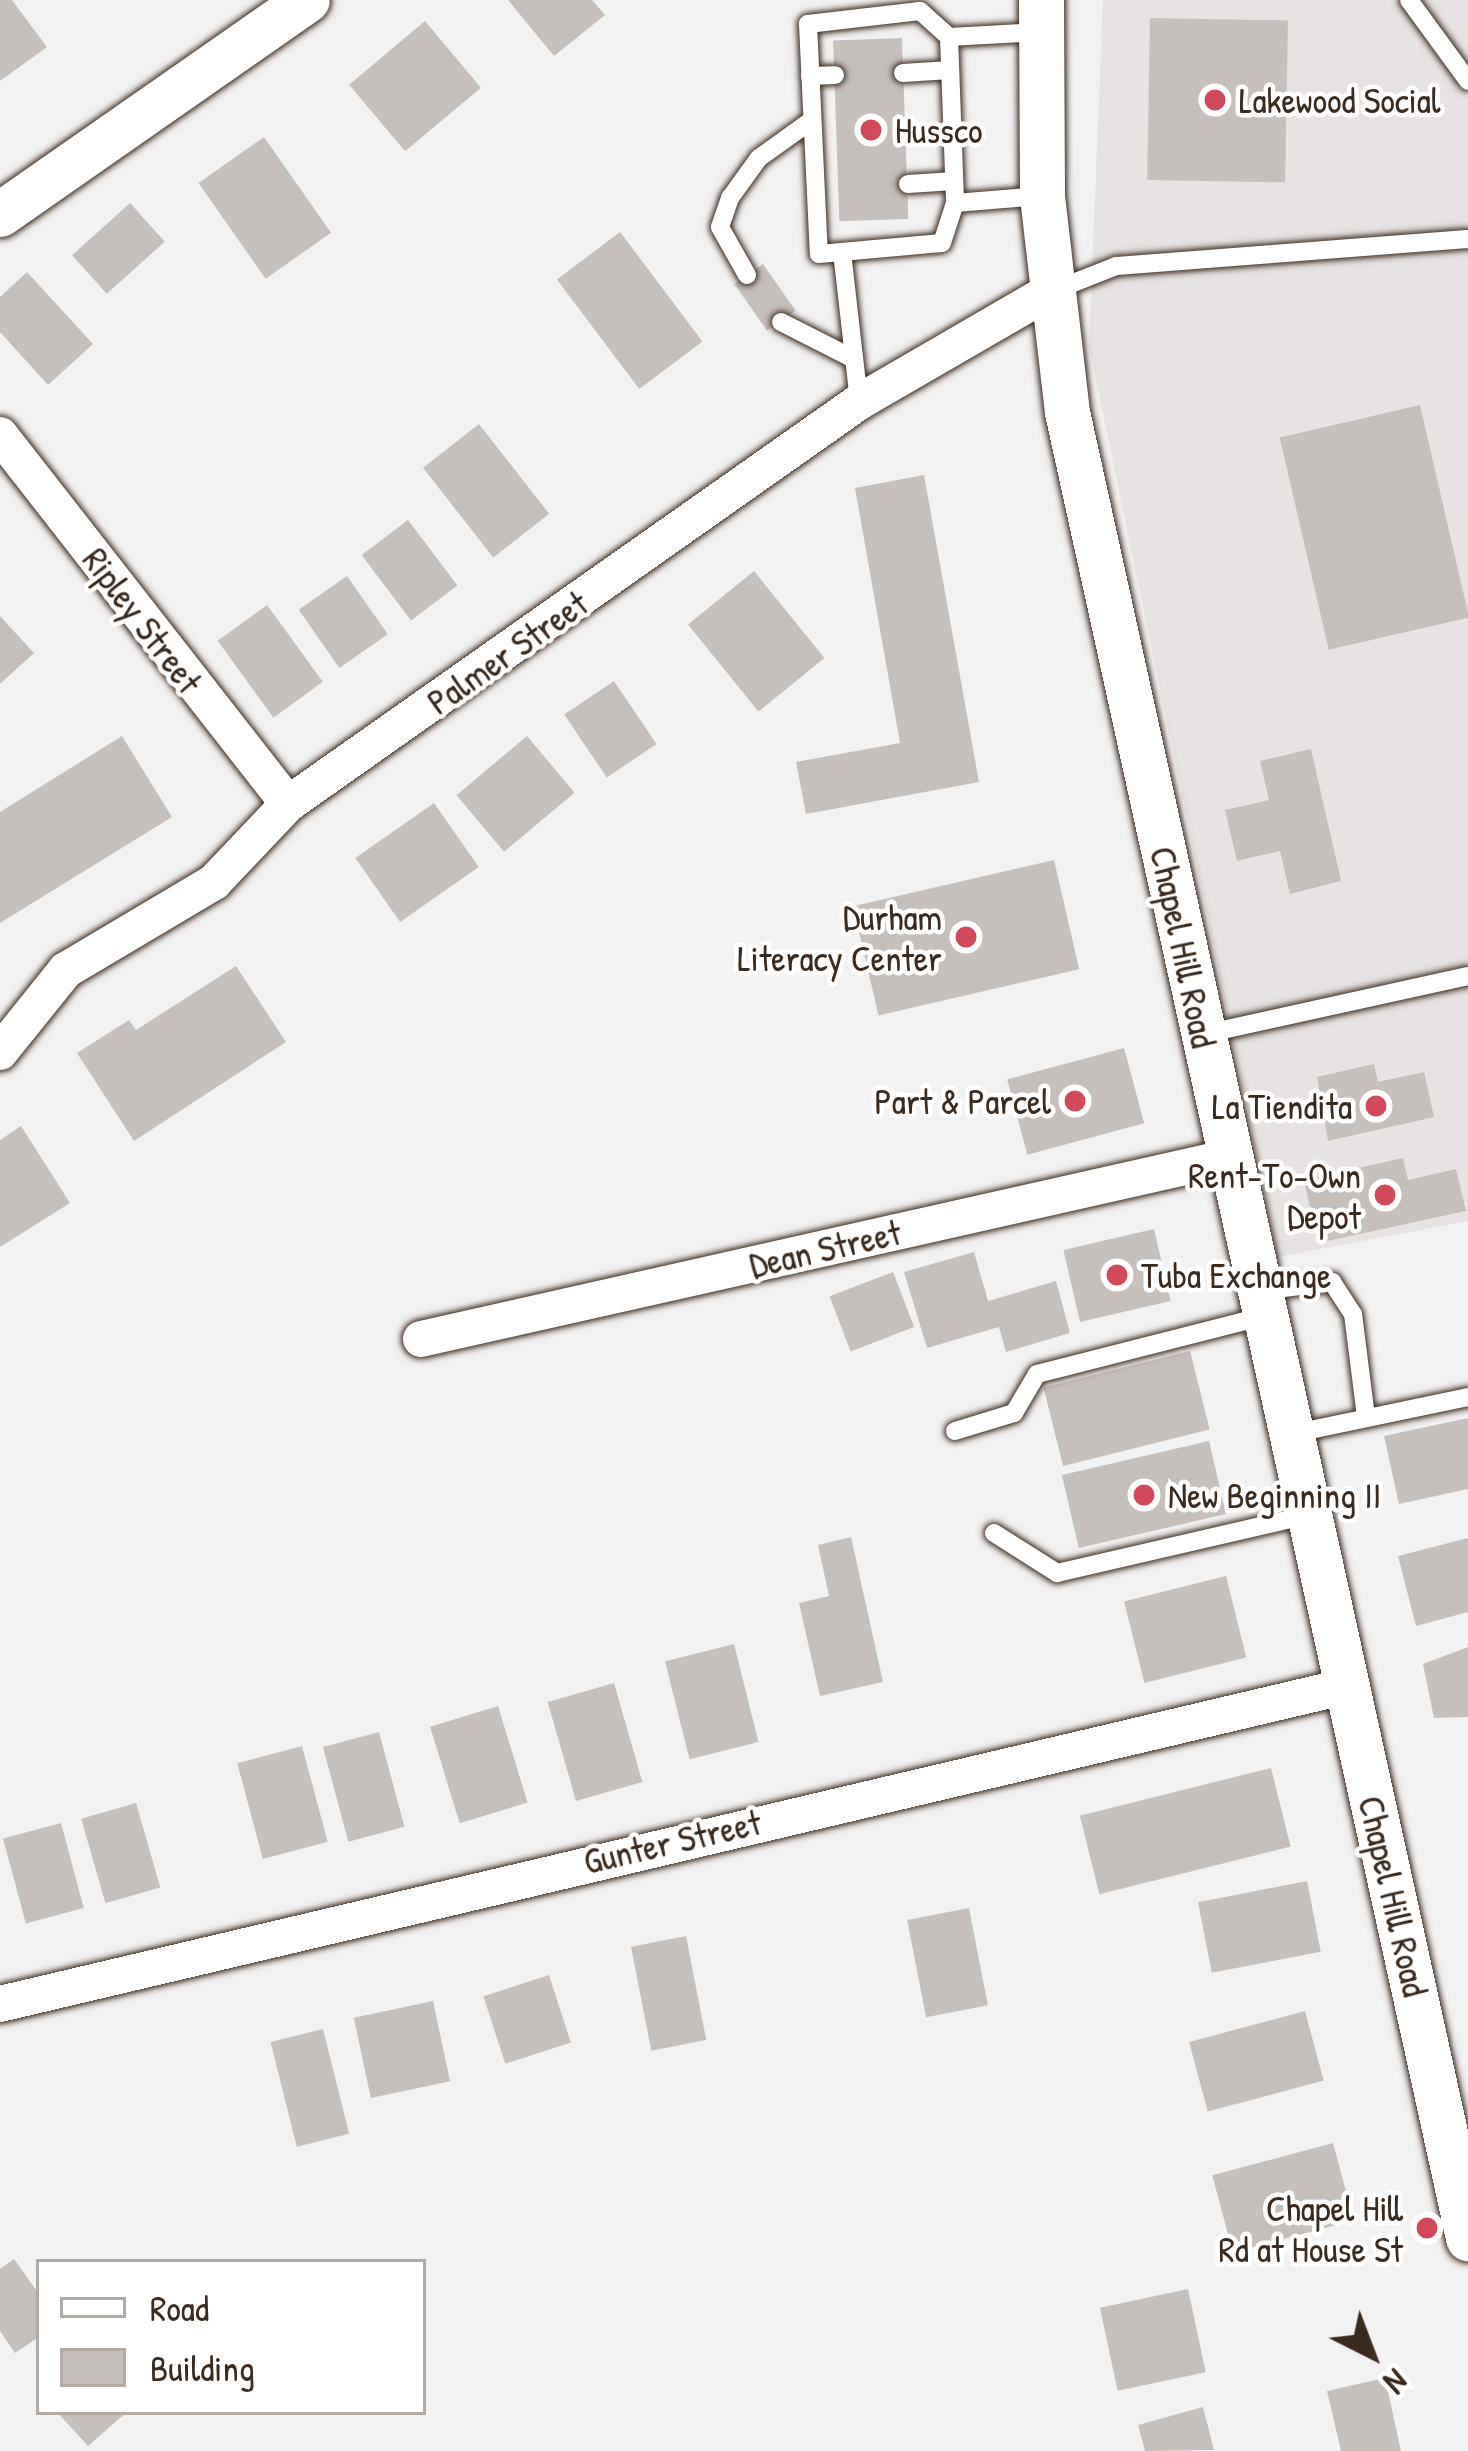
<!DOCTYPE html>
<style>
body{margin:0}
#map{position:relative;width:1468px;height:2451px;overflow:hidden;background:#f3f2f2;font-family:"Patrick Hand",sans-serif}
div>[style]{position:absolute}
.built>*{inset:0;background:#e6e3e2}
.building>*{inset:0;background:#c6c0bd;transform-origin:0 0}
.roads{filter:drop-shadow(0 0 3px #3b2a1e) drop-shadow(0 0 3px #3b2a1e)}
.service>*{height:18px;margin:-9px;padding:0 9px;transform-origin:9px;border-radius:9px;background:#fff}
.minor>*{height:36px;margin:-18px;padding:0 18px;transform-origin:18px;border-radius:18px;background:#fff}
.tertiary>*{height:45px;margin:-22.5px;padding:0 22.5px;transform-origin:22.5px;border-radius:22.5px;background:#fff}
.dots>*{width:33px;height:33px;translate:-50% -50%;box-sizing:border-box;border:6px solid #fff;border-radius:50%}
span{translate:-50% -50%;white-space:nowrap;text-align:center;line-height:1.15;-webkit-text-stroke:9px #fff;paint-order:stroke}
.poi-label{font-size:36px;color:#3b2a1e}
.left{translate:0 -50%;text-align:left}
.right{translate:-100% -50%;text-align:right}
.street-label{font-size:36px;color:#3b2a1e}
.legend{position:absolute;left:36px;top:2259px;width:390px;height:156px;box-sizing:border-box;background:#fff;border:3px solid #b1aaa5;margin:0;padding:15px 21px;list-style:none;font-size:36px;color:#3b2a1e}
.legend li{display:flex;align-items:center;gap:24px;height:60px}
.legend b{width:60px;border:3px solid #b1aaa5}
.north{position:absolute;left:1312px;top:2295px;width:120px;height:120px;-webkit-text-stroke:9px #fff;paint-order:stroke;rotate:138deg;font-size:33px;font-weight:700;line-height:48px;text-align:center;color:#3b2a1e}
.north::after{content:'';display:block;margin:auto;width:42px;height:54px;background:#3b2a1e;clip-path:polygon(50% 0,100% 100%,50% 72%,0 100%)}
</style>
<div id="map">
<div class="built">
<i style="clip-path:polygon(1103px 0,1468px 0,1468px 1221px,1278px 1257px,1089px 346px)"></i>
</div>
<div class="building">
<i style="clip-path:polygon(0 0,12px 0,47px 47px,0 81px)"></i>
<i style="clip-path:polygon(508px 0,592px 0,605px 15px,554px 56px)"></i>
<i style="left:1150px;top:18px;width:138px;height:162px;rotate:1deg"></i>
<i style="left:425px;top:21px;width:87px;height:99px;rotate:50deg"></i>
<i style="left:902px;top:38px;width:181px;height:69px;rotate:88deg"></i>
<i style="left:264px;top:137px;width:117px;height:80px;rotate:55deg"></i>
<i style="left:130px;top:203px;width:52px;height:78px;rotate:48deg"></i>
<i style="left:620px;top:232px;width:137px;height:79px;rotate:53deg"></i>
<i style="left:763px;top:264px;width:57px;height:35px;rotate:55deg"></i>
<i style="clip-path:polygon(27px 272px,93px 344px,48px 385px,0 332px,0 297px)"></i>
<i style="left:1420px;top:405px;width:218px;height:144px;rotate:77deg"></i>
<i style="left:479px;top:424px;width:114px;height:71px;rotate:52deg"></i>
<i style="clip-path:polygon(924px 475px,979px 782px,806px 814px,796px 762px,900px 743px,855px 488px)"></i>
<i style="left:408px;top:520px;width:82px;height:58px;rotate:53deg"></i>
<i style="left:754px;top:571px;width:112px;height:85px;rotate:51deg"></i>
<i style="left:347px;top:576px;width:71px;height:59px;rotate:55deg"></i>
<i style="left:267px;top:605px;width:95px;height:61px;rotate:54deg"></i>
<i style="clip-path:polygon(0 616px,34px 653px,0 684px)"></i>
<i style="left:614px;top:681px;width:76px;height:60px;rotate:56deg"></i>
<i style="clip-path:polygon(122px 736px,172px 817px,0 923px,0 812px)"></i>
<i style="left:527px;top:736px;width:74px;height:92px;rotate:50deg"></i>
<i style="clip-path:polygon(1311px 749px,1341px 881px,1290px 894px,1280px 851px,1237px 861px,1225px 810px,1269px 800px,1260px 761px)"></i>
<i style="left:434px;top:803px;width:78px;height:96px;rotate:55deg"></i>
<i style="left:1054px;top:860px;width:112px;height:206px;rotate:77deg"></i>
<i style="clip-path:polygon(236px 966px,286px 1042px,134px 1141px,77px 1053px,129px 1020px,136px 1030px)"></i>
<i style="left:1124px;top:1048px;width:78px;height:121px;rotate:75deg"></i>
<i style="clip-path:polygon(1374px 1064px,1378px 1082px,1424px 1072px,1434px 1117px,1328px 1141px,1317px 1077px)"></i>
<i style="clip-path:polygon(21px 1126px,70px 1203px,0 1247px,0 1140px)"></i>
<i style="clip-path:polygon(1403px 1158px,1408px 1180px,1456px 1169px,1466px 1211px,1318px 1243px,1304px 1180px)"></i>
<i style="left:1154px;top:1229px;width:74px;height:93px;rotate:77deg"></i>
<i style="clip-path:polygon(974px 1252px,988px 1301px,1056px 1281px,1070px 1333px,1006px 1352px,999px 1327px,927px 1348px,904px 1272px)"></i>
<i style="left:893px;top:1272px;width:59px;height:68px;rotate:69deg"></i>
<i style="left:1190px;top:1351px;width:81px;height:151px;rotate:76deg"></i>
<i style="clip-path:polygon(1468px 1418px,1468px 1489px,1399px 1504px,1384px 1436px)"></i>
<i style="left:1209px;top:1441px;width:75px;height:151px;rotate:77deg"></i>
<i style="clip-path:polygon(851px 1537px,883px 1682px,820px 1696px,799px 1603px,829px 1596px,818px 1545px)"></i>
<i style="clip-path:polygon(1468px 1538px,1468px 1612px,1416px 1626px,1398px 1556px)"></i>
<i style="left:1226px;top:1576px;width:84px;height:105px;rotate:76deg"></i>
<i style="left:734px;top:1644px;width:101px;height:71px;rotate:76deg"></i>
<i style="clip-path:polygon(1468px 1647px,1468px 1717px,1434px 1718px,1423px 1664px)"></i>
<i style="left:614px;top:1683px;width:103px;height:69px;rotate:74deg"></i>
<i style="left:498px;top:1706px;width:101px;height:71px;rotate:73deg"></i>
<i style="left:379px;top:1732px;width:98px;height:58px;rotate:75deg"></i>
<i style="left:302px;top:1746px;width:99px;height:67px;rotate:75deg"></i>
<i style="left:1271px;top:1768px;width:81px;height:197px;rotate:76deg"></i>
<i style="left:136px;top:1803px;width:88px;height:57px;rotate:74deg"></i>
<i style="left:61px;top:1823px;width:88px;height:60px;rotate:75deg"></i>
<i style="left:1307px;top:1881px;width:72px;height:111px;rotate:79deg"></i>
<i style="left:969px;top:1908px;width:99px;height:63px;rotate:79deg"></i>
<i style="left:686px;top:1936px;width:106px;height:56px;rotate:79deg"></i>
<i style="left:549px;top:1975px;width:71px;height:69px;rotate:72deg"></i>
<i style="left:433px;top:2001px;width:82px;height:81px;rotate:78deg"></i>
<i style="left:1305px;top:2011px;width:72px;height:120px;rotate:75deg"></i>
<i style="left:323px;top:2029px;width:108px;height:54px;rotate:76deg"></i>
<i style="left:1333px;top:2143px;width:80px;height:125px;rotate:75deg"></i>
<i style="clip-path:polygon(14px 2259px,39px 2294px,39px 2337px,15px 2353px,0 2331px,0 2269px)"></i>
<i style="left:1188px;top:2289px;width:85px;height:90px;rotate:78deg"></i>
<i style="clip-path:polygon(1385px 2378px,1401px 2451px,1341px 2451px,1327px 2391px)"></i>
<i style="clip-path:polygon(1203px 2407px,1214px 2450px,1145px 2451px,1138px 2425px)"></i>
<i style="clip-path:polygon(57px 2412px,127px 2412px,88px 2446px)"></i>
</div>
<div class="roads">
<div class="service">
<i style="left:1409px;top:0;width:100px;rotate:53.9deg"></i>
<i style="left:1040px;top:32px;width:91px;rotate:176.9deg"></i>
<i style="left:949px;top:37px;width:166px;rotate:87.9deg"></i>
<i style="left:955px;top:203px;width:86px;rotate:-4.7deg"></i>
<i style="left:949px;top:37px;width:39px;rotate:-138deg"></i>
<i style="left:920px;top:11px;width:113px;rotate:173.4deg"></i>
<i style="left:808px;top:24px;width:230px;rotate:87.3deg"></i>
<i style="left:819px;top:254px;width:123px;rotate:-5.1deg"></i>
<i style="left:942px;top:243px;width:42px;rotate:-72deg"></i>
<i style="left:903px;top:73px;width:47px;rotate:-3.7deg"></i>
<i style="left:810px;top:76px;width:25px;rotate:-2deg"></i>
<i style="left:908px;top:184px;width:46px;rotate:-3.7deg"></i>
<i style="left:842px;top:252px;width:151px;rotate:83.5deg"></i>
<i style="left:747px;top:275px;width:55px;rotate:-119.4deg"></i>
<i style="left:720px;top:227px;width:31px;rotate:-71deg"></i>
<i style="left:730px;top:198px;width:49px;rotate:-54.1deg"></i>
<i style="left:759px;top:158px;width:65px;rotate:-35.6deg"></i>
<i style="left:1053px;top:291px;width:68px;rotate:-21.6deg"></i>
<i style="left:1116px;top:266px;width:353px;rotate:-4.4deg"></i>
<i style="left:781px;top:322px;width:82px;rotate:26.9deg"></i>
<i style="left:1204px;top:1034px;width:270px;rotate:-12.4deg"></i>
<i style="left:1259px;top:1291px;width:74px;rotate:-7deg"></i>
<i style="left:1332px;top:1282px;width:38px;rotate:57deg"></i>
<i style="left:1353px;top:1314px;width:104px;rotate:82.8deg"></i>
<i style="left:955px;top:1431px;width:62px;rotate:-17deg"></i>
<i style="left:1014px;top:1413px;width:45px;rotate:-59.5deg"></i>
<i style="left:1037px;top:1374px;width:235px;rotate:-14.3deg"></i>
<i style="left:1291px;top:1434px;width:181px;rotate:-11.8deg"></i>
<i style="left:994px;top:1533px;width:75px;rotate:32.4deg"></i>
<i style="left:1057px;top:1573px;width:259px;rotate:-13deg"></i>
</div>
<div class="minor">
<i style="left:0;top:435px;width:468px;rotate:52deg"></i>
<i style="left:0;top:1052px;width:105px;rotate:-51.2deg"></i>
<i style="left:66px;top:970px;width:172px;rotate:-30.7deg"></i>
<i style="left:214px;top:882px;width:108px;rotate:-46.5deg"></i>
<i style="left:288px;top:804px;width:698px;rotate:-35.15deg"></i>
<i style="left:859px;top:402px;width:220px;rotate:-30.1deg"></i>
<i style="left:421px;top:1339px;width:829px;rotate:-12.68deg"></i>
<i style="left:0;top:2004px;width:1384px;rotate:-13.28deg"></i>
</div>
<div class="tertiary">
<i style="left:1041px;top:0;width:196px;rotate:89.7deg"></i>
<i style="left:1042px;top:196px;width:217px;rotate:83.4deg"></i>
<i style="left:1067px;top:412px;width:1870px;rotate:77.61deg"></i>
<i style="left:0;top:214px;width:374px;rotate:-34.9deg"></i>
</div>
</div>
<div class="dots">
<i style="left:1215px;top:100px;background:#d1495b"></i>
<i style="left:871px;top:130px;background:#d1495b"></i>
<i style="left:966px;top:937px;background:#d1495b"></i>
<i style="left:1075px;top:1101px;background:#d1495b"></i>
<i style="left:1376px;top:1106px;background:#d1495b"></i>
<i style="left:1385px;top:1195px;background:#d1495b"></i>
<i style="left:1117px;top:1275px;background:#d1495b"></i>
<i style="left:1144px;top:1495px;background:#d1495b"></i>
<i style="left:1427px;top:2228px;background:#d1495b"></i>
</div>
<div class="poi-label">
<span class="left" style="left:1239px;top:100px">Lakewood Social</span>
<span class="left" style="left:895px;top:130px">Hussco</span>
<span class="right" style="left:942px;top:937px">Durham<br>Literacy Center</span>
<span class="right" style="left:1051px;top:1101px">Part &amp; Parcel</span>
<span class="right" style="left:1352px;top:1106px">La Tiendita</span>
<span class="right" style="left:1361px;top:1195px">Rent-To-Own<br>Depot</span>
<span class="left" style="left:1141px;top:1275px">Tuba Exchange</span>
<span class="left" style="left:1168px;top:1495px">New Beginning II</span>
<span class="right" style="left:1403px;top:2228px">Chapel Hill<br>Rd at House St</span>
</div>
<div class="street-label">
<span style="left:143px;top:620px;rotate:53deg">Ripley Street</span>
<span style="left:507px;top:652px;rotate:-35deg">Palmer Street</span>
<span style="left:1184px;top:947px;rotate:78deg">Chapel Hill Road</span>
<span style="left:825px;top:1248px;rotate:-13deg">Dean Street</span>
<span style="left:672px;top:1841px;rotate:-13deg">Gunter Street</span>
<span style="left:1394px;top:1896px;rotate:77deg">Chapel Hill Road</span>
</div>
<ul class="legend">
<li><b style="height:15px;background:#fff"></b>Road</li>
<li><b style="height:33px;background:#c6c0bd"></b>Building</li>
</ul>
<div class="north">N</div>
</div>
